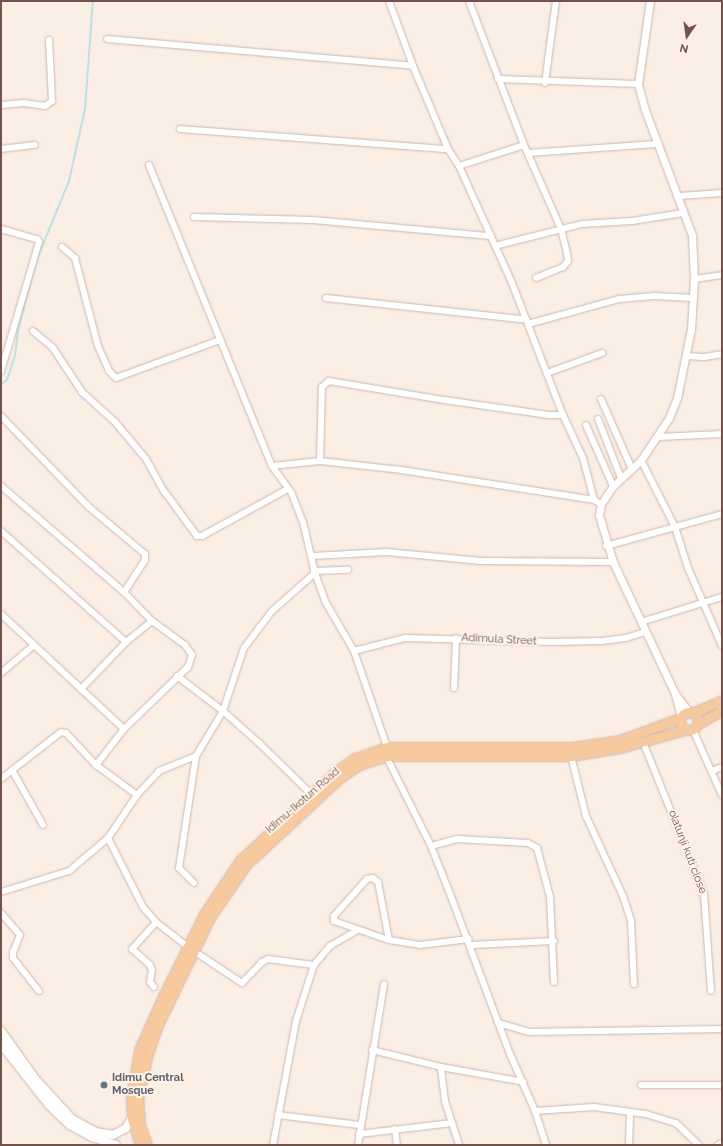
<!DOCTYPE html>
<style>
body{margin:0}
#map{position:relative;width:723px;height:1146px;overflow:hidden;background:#fbeee4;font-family:Raleway,sans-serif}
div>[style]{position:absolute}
.stream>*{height:2px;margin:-1px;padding:0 1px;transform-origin:1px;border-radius:1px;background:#b9e3e3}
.roads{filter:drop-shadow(0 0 1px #ceb7ae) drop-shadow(0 0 1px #ceb7ae)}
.minor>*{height:6px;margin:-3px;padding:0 3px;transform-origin:3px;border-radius:3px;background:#fff}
.tertiary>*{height:7px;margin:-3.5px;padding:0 3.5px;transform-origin:3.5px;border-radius:3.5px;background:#fff}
.secondary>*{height:8px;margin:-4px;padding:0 4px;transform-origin:4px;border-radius:4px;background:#fff}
.primary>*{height:9px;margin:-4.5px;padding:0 4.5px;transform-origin:4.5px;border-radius:4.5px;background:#f7c99f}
.primary>.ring{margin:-4.5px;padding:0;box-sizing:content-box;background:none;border:9px solid #f7c99f;border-radius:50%}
.dots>*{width:11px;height:11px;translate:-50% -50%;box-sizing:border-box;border:2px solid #fef3e9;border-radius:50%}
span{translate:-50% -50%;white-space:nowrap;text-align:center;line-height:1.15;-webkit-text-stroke:4px #fef3e9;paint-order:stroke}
.street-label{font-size:11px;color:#72534b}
.worship-label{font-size:11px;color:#5b616d;font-weight:700}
.left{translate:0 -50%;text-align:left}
.frame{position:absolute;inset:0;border:2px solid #72534b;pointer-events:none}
.north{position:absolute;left:667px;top:16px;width:40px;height:40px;-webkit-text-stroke:3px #fef3e9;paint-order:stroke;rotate:193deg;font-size:11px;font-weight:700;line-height:16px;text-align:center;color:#72534b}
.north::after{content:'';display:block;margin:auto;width:14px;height:18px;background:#72534b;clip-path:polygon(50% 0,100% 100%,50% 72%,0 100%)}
</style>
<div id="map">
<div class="stream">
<i style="left:1px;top:384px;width:7px;rotate:-34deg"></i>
<i style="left:7px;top:380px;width:26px;rotate:-72deg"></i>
<i style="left:15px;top:355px;width:25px;rotate:-83deg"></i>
<i style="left:18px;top:330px;width:73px;rotate:-75deg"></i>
<i style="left:37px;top:259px;width:84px;rotate:-67.7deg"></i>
<i style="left:69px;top:181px;width:74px;rotate:-77.5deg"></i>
<i style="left:85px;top:109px;width:108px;rotate:-85.8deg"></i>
</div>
<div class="roads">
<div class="minor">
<i style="left:389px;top:1px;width:69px;rotate:69.7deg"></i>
<i style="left:413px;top:66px;width:90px;rotate:67.1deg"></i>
<i style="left:448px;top:149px;width:20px;rotate:57deg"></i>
<i style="left:459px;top:166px;width:128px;rotate:65.6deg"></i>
<i style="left:512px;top:283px;width:142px;rotate:68.9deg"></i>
<i style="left:563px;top:415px;width:47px;rotate:65.1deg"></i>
<i style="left:583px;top:458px;width:43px;rotate:75.3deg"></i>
<i style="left:594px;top:500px;width:8px;rotate:30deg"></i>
<i style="left:469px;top:1px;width:154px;rotate:69.1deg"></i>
<i style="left:524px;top:145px;width:92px;rotate:66.2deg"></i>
<i style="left:561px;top:229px;width:25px;rotate:76deg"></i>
<i style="left:567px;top:253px;width:8px;rotate:83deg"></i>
<i style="left:568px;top:261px;width:8px;rotate:130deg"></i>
<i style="left:563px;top:267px;width:29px;rotate:158deg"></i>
<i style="left:107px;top:39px;width:307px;rotate:5deg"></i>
<i style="left:498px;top:79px;width:140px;rotate:2deg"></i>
<i style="left:545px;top:83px;width:83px;rotate:-82.4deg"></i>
<i style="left:1px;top:105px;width:23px;rotate:-5deg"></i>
<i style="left:24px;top:103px;width:21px;rotate:8deg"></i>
<i style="left:45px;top:106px;width:9px;rotate:-36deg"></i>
<i style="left:52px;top:101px;width:61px;rotate:-92.8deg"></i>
<i style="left:180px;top:129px;width:269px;rotate:4.3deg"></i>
<i style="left:1px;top:149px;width:34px;rotate:-7deg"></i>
<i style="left:528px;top:153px;width:129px;rotate:-4deg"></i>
<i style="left:149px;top:165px;width:325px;rotate:67.8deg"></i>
<i style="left:272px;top:466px;width:34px;rotate:54deg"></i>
<i style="left:292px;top:494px;width:30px;rotate:69deg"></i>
<i style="left:303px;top:522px;width:52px;rotate:76.8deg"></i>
<i style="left:315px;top:573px;width:32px;rotate:70deg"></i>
<i style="left:326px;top:603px;width:56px;rotate:59.7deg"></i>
<i style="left:354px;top:651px;width:102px;rotate:71deg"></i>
<i style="left:459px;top:166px;width:68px;rotate:-17.9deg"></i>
<i style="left:679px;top:196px;width:43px;rotate:-4deg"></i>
<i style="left:194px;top:217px;width:119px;rotate:1.4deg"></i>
<i style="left:313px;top:220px;width:178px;rotate:5.2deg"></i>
<i style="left:1px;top:229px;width:37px;rotate:16deg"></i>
<i style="left:37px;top:239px;width:4px;rotate:56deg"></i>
<i style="left:39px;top:242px;width:134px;rotate:106.4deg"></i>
<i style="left:495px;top:246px;width:90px;rotate:-14.2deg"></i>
<i style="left:582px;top:224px;width:50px;rotate:-3.4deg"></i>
<i style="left:632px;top:221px;width:52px;rotate:-8.9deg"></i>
<i style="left:62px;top:247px;width:17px;rotate:40deg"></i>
<i style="left:75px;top:258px;width:91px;rotate:75.4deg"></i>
<i style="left:98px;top:346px;width:27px;rotate:66deg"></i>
<i style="left:109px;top:371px;width:10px;rotate:45deg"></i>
<i style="left:116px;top:378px;width:111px;rotate:-20.1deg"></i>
<i style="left:694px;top:279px;width:28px;rotate:-8deg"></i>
<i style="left:326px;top:298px;width:202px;rotate:6.2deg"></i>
<i style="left:528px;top:324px;width:94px;rotate:-15.4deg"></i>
<i style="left:619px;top:299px;width:35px;rotate:-5deg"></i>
<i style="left:654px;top:296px;width:39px;rotate:3deg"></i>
<i style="left:33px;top:331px;width:26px;rotate:40deg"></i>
<i style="left:53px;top:348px;width:53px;rotate:56.6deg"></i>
<i style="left:82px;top:392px;width:45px;rotate:42.3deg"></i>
<i style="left:115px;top:422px;width:48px;rotate:50deg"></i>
<i style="left:146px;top:459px;width:37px;rotate:61deg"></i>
<i style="left:164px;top:491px;width:56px;rotate:53.7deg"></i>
<i style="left:197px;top:536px;width:5px"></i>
<i style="left:202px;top:536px;width:98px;rotate:-28.7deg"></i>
<i style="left:686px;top:356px;width:18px;rotate:3deg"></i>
<i style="left:704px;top:357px;width:18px;rotate:-9deg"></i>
<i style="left:547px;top:373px;width:59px;rotate:-20deg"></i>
<i style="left:601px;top:399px;width:74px;rotate:66.2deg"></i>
<i style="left:1px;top:416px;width:127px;rotate:46deg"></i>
<i style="left:89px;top:507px;width:73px;rotate:40deg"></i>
<i style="left:145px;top:554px;width:6px;rotate:90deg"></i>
<i style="left:145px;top:560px;width:38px;rotate:123deg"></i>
<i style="left:598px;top:419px;width:63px;rotate:68.7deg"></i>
<i style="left:586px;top:425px;width:67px;rotate:66.1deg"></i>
<i style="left:658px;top:437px;width:64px;rotate:-2.7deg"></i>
<i style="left:641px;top:460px;width:75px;rotate:63.1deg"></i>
<i style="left:675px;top:527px;width:43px;rotate:72.4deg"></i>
<i style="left:688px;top:568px;width:85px;rotate:66.4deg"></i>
<i style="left:320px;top:461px;width:74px;rotate:-88.5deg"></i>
<i style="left:322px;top:387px;width:9px;rotate:-41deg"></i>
<i style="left:329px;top:381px;width:117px;rotate:9.4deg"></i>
<i style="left:444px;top:400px;width:106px;rotate:8.1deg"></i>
<i style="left:549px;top:415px;width:14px"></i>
<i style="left:272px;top:466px;width:48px;rotate:-5.9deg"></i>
<i style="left:320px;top:461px;width:81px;rotate:6.3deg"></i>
<i style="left:401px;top:470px;width:195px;rotate:8.8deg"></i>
<i style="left:1px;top:486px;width:162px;rotate:40.8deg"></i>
<i style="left:124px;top:592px;width:40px;rotate:46deg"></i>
<i style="left:152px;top:621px;width:41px;rotate:36deg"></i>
<i style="left:185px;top:645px;width:12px;rotate:55deg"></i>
<i style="left:192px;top:655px;width:13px;rotate:108deg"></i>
<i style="left:188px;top:667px;width:89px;rotate:135.9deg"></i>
<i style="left:124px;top:729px;width:46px;rotate:127.9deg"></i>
<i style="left:1px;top:531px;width:167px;rotate:41.6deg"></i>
<i style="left:606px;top:546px;width:120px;rotate:-15.4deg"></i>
<i style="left:312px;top:556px;width:75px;rotate:-3.1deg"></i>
<i style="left:387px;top:552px;width:94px;rotate:5.5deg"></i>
<i style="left:481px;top:561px;width:132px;rotate:0.4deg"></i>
<i style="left:314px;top:571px;width:34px;rotate:-2deg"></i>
<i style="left:1px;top:614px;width:168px;rotate:43.1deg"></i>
<i style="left:641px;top:622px;width:85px;rotate:-17.2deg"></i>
<i style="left:354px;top:651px;width:53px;rotate:-14.3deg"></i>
<i style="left:405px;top:638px;width:146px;rotate:1.6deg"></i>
<i style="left:551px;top:642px;width:51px;rotate:-1.1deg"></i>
<i style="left:602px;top:641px;width:24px;rotate:-7deg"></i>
<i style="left:626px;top:638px;width:20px;rotate:-18deg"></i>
<i style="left:1px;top:673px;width:42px;rotate:-40.2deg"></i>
<i style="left:177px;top:676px;width:58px;rotate:37.3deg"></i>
<i style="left:223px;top:711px;width:48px;rotate:41.6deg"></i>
<i style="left:259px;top:743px;width:73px;rotate:44.4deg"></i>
<i style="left:454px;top:688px;width:50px;rotate:-87.7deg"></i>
<i style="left:81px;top:689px;width:65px;rotate:-46.2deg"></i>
<i style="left:126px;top:642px;width:33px;rotate:-39deg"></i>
<i style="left:693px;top:730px;width:71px;rotate:66deg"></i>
<i style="left:643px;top:742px;width:164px;rotate:68.1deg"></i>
<i style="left:704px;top:894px;width:97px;rotate:85.9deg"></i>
<i style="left:386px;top:756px;width:101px;rotate:63.4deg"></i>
<i style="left:431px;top:846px;width:48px;rotate:68.2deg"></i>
<i style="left:449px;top:891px;width:174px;rotate:69.5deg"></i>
<i style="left:510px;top:1054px;width:62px;rotate:66.3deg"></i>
<i style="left:535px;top:1111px;width:36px;rotate:72deg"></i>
<i style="left:571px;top:756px;width:62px;rotate:76deg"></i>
<i style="left:586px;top:816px;width:88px;rotate:65.2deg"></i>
<i style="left:623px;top:896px;width:26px;rotate:72deg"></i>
<i style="left:631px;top:921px;width:63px;rotate:87.3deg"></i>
<i style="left:12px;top:770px;width:63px;rotate:60.6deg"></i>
<i style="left:712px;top:771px;width:11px;rotate:-22deg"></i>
<i style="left:1px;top:779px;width:76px;rotate:-38.1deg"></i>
<i style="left:61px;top:732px;width:5px;rotate:11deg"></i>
<i style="left:66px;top:733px;width:44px;rotate:46.8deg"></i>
<i style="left:96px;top:765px;width:51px;rotate:36.2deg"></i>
<i style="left:108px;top:838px;width:77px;rotate:63.1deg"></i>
<i style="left:143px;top:907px;width:20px;rotate:49deg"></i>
<i style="left:156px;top:922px;width:41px;rotate:38deg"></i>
<i style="left:431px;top:846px;width:27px;rotate:-15deg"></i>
<i style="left:457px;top:839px;width:71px;rotate:3.2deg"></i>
<i style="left:528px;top:843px;width:10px;rotate:29deg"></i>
<i style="left:537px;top:848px;width:51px;rotate:75.1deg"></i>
<i style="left:550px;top:897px;width:85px;rotate:87.3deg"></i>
<i style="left:194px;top:883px;width:21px;rotate:-135deg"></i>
<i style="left:179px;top:868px;width:113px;rotate:-81.4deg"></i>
<i style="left:196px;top:756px;width:52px;rotate:-59deg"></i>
<i style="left:223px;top:711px;width:66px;rotate:-71.6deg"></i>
<i style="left:244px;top:648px;width:46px;rotate:-52.9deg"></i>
<i style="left:272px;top:611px;width:57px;rotate:-41.5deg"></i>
<i style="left:1px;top:892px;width:71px;rotate:-17.2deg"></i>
<i style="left:69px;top:871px;width:51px;rotate:-40.2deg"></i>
<i style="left:108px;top:838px;width:52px;rotate:-56deg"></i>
<i style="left:137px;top:795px;width:33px;rotate:-47deg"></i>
<i style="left:159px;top:771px;width:40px;rotate:-22deg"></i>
<i style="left:1px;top:913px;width:29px;rotate:49deg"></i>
<i style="left:20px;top:935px;width:18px;rotate:112deg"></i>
<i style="left:13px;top:952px;width:6px;rotate:90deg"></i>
<i style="left:13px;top:958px;width:42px;rotate:51.8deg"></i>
<i style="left:389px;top:940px;width:59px;rotate:-100.7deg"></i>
<i style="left:378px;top:882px;width:6px;rotate:-141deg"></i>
<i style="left:373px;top:878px;width:6px;rotate:171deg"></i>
<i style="left:367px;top:879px;width:50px;rotate:131.7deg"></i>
<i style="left:334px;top:916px;width:5px;rotate:90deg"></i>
<i style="left:334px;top:921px;width:58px;rotate:19.1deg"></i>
<i style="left:389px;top:940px;width:31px;rotate:9deg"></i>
<i style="left:420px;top:945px;width:49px;rotate:-7deg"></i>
<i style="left:471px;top:945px;width:83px;rotate:-2.8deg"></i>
<i style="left:194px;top:951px;width:58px;rotate:33.7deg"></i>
<i style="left:242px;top:983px;width:29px;rotate:-46deg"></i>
<i style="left:262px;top:962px;width:7px;rotate:-27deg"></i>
<i style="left:268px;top:959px;width:46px;rotate:7.4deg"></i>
<i style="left:154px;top:987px;width:6px;rotate:-129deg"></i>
<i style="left:150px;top:982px;width:12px;rotate:-81deg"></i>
<i style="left:152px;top:970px;width:5px;rotate:-112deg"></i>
<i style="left:150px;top:965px;width:24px;rotate:-138deg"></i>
<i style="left:132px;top:949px;width:36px;rotate:-48deg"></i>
<i style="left:498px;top:1023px;width:32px;rotate:16deg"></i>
<i style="left:529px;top:1032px;width:193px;rotate:-0.9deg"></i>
<i style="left:372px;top:1050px;width:71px;rotate:13.8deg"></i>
<i style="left:441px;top:1067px;width:84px;rotate:10.2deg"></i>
<i style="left:641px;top:1085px;width:81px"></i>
<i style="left:535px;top:1111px;width:59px;rotate:-3.9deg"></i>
<i style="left:594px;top:1107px;width:52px;rotate:7.7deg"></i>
<i style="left:646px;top:1114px;width:31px;rotate:17deg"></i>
<i style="left:676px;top:1123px;width:32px;rotate:44deg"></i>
<i style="left:278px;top:1115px;width:82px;rotate:7deg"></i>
<i style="left:452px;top:1123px;width:23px;rotate:72deg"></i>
<i style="left:395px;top:1129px;width:16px;rotate:83deg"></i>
<i style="left:359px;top:1134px;width:94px;rotate:-6.7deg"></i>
<i style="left:452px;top:1123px;width:23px;rotate:-108deg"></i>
<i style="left:445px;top:1101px;width:34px;rotate:-97deg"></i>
<i style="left:273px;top:1145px;width:126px;rotate:-79.5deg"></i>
<i style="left:296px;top:1021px;width:59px;rotate:-72.2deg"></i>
<i style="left:314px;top:965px;width:25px;rotate:-50deg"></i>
<i style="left:330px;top:946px;width:32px;rotate:-30deg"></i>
<i style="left:358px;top:1145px;width:163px;rotate:-80.8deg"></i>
<i style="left:629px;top:1145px;width:33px;rotate:-88deg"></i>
<i style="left:718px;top:1145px;width:4px;rotate:-27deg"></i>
</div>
<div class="tertiary">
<i style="left:650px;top:1px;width:84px;rotate:98.2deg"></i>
<i style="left:638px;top:84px;width:27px;rotate:75deg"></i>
<i style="left:645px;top:110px;width:134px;rotate:69.4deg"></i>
<i style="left:692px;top:235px;width:44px;rotate:87.4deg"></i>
<i style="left:694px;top:279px;width:50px;rotate:93.4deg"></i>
<i style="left:691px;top:329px;width:70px;rotate:101.5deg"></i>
<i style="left:677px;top:398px;width:22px;rotate:112deg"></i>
<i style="left:669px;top:418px;width:50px;rotate:123.7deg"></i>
<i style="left:641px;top:460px;width:38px;rotate:137deg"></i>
<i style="left:613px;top:486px;width:22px;rotate:124deg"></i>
<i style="left:601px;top:504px;width:11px;rotate:100deg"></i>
<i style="left:599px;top:515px;width:49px;rotate:73.4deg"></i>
<i style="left:613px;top:562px;width:146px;rotate:64.8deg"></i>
<i style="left:675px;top:694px;width:23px;rotate:75deg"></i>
<i style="left:675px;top:694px;width:23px;rotate:52deg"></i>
</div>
<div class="secondary">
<i style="left:1px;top:1031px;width:60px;rotate:54.5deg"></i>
<i style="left:36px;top:1080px;width:53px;rotate:47.3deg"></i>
<i style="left:72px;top:1119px;width:26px;rotate:29deg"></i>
<i style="left:95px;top:1132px;width:18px;rotate:9deg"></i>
<i style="left:113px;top:1135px;width:15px;rotate:-28deg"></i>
<i style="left:126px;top:1128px;width:12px;rotate:-59deg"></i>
<i style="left:1px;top:1044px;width:78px;rotate:51.8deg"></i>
<i style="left:49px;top:1105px;width:29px;rotate:44deg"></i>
<i style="left:70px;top:1125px;width:25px;rotate:29deg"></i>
<i style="left:92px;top:1137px;width:25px;rotate:18deg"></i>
</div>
<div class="primary">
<i class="ring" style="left:680px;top:712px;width:9px;height:9px"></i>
<i style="left:692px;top:713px;width:33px;rotate:-23deg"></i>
<i style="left:697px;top:725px;width:29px;rotate:-31deg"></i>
<i style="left:140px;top:1145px;width:28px;rotate:-107deg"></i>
<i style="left:132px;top:1118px;width:21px;rotate:-93deg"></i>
<i style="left:131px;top:1097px;width:48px;rotate:-80.3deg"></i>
<i style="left:139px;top:1050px;width:59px;rotate:-66deg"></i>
<i style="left:163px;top:996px;width:92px;rotate:-63.4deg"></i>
<i style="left:204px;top:914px;width:65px;rotate:-56.3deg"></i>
<i style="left:240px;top:860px;width:129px;rotate:-42.8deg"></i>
<i style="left:335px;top:772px;width:24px;rotate:-35deg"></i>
<i style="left:355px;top:758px;width:34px;rotate:-19deg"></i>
<i style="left:387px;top:747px;width:186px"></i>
<i style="left:573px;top:747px;width:48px;rotate:-8.5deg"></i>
<i style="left:620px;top:740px;width:64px;rotate:-20.1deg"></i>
<i style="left:147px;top:1145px;width:21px;rotate:-109deg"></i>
<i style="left:140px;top:1125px;width:26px;rotate:-94deg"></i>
<i style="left:138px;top:1099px;width:47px;rotate:-77.7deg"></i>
<i style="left:148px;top:1053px;width:30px;rotate:-70deg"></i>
<i style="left:158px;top:1025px;width:121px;rotate:-64.1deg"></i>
<i style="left:211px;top:916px;width:62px;rotate:-55.5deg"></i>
<i style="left:246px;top:865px;width:128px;rotate:-42.8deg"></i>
<i style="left:340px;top:778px;width:23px;rotate:-34deg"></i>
<i style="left:359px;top:765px;width:28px;rotate:-18deg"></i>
<i style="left:386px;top:756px;width:185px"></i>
<i style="left:571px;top:756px;width:50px;rotate:-9.3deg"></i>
<i style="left:620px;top:748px;width:66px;rotate:-15.7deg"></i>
</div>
</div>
<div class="dots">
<i style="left:104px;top:1085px;background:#6b7280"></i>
</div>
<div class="street-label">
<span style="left:499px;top:640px;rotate:3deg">Adimula Street</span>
<span style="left:303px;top:801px;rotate:-41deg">Idimu-Ikotun Road</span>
<span style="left:687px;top:852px;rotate:69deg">olatunji kuti close</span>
</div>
<div class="worship-label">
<span class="left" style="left:112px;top:1085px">Idimu Central<br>Mosque</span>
</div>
<div class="frame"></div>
<div class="north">N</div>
</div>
